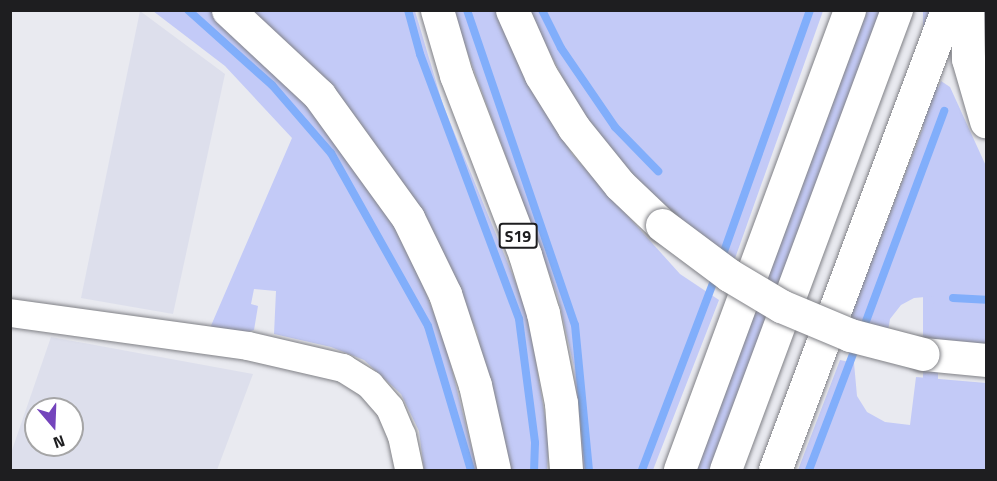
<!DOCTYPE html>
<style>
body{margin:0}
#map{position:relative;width:997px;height:481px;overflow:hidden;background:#e9eaf0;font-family:"Titillium Web",sans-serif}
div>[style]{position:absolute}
.built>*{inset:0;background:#dddfec}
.green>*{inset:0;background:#c3caf7;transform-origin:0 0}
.stream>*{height:8px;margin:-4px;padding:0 4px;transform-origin:4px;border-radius:4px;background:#81aefb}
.roads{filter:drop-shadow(0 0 2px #808186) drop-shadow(0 0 2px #808186)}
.tertiary>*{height:28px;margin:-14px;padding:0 14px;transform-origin:14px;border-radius:14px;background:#fff}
.secondary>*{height:32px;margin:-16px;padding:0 16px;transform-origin:16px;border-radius:16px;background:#fff}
.motorway>*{height:33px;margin:-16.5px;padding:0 16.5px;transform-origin:16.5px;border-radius:16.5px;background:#fff}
.bridges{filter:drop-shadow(0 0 2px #808186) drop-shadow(0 0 2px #808186)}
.motorway-bridge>*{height:33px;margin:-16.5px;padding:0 16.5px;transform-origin:16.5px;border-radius:16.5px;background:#fff}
span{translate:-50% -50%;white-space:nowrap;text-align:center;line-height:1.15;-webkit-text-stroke:6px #fff;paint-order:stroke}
.shield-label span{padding:2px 4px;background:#fff;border:2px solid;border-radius:4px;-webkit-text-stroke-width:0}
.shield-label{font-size:16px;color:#1e1e20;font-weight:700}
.frame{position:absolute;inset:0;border:12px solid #1e1e20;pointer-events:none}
.north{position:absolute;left:24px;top:397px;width:60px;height:60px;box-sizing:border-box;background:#fff;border:2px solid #a5a5a6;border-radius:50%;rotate:161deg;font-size:16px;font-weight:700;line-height:24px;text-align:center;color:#1e1e20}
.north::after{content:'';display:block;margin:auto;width:21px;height:27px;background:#7444bc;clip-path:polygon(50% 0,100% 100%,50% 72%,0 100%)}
</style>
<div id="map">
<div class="built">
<i style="clip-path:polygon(140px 11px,225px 74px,173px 314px,81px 298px)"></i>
<i style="clip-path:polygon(evenodd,51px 337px,253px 374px,217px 470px,11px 470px,11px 453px,51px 337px,36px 409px,72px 409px,72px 445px,36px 445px,36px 409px)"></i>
</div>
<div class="green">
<i style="clip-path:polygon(153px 11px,212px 11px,300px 92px,389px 216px,417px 270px,445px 342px,477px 470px,424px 470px,419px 431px,401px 394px,364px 360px,331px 347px,274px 334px,276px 291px,254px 289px,251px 304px,258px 306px,254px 330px,245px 333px,210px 328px,292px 138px,225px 66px)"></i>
<i style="clip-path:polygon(253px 11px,415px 11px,443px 105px,527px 310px,549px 440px,547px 470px,505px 470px,477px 332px,425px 219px,361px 124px,322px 78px)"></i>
<i style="clip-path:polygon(452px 11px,500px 11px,526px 75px,572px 154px,680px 274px,719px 300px,653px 470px,582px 470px,574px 367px,558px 297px)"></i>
<i style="clip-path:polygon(528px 11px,823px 11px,733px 264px,632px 179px,576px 103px)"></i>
<i style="clip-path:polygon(867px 11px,880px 11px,713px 470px,696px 470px)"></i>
<i style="left:923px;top:11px;width:15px;height:490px"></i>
<i style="clip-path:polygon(941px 81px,950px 87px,986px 166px,986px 351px,923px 342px,936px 296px,914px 298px,901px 305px,890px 319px,888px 331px,849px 319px)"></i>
<i style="clip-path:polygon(840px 360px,854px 363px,857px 396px,867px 412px,885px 422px,910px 425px,916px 377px,986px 383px,986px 470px,798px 470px)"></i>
</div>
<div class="stream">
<i style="left:188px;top:10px;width:113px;rotate:41.8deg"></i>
<i style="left:272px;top:85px;width:90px;rotate:49.1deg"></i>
<i style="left:331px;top:153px;width:198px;rotate:60.7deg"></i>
<i style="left:428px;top:326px;width:150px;rotate:73.4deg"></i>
<i style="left:408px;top:10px;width:46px;rotate:74.7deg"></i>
<i style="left:420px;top:54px;width:283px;rotate:69.5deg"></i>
<i style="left:519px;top:319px;width:125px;rotate:82.6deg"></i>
<i style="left:535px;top:443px;width:27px;rotate:92deg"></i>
<i style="left:467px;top:10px;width:333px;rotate:71.1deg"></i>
<i style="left:575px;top:325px;width:146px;rotate:84.5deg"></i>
<i style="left:542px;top:10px;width:42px;rotate:63.4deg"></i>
<i style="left:561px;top:48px;width:96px;rotate:55.6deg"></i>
<i style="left:615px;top:127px;width:62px;rotate:45.7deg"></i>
<i style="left:721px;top:260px;width:265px;rotate:-70.4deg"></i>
<i style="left:953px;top:298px;width:33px;rotate:3deg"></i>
<i style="left:862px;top:332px;width:236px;rotate:-69.6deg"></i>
<i style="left:642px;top:470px;width:209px;rotate:-69.2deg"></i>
<i style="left:809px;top:470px;width:133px;rotate:-69.2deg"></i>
</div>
<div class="roads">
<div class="tertiary">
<i style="left:10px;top:313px;width:240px;rotate:7.9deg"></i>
<i style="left:248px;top:346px;width:98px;rotate:13deg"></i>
<i style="left:343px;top:368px;width:32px;rotate:32deg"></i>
<i style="left:370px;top:385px;width:30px;rotate:49deg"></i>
<i style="left:390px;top:408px;width:30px;rotate:67deg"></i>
<i style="left:402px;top:436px;width:35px;rotate:78deg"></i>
</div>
<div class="secondary">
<i style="left:680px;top:470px;width:490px;rotate:-69.7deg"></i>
<i style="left:726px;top:470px;width:491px;rotate:-69.6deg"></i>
</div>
<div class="motorway">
<i style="left:228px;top:10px;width:125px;rotate:43deg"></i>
<i style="left:319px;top:95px;width:152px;rotate:54.1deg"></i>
<i style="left:408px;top:218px;width:85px;rotate:64deg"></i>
<i style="left:445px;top:294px;width:96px;rotate:71.8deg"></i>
<i style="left:475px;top:385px;width:87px;rotate:77.4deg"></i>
<i style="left:437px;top:10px;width:68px;rotate:73.7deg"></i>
<i style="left:456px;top:75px;width:193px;rotate:69deg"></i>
<i style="left:525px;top:255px;width:61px;rotate:72.8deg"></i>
<i style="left:543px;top:313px;width:92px;rotate:78.7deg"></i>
<i style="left:561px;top:403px;width:67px;rotate:85.7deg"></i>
<i style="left:512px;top:10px;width:71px;rotate:66deg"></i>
<i style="left:541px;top:75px;width:62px;rotate:58.1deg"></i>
<i style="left:574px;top:128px;width:73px;rotate:51.1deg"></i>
<i style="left:620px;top:185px;width:58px;rotate:43.6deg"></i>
<i style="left:967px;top:10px;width:49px;rotate:88.8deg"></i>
<i style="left:968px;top:59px;width:65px;rotate:73.8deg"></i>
<i style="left:923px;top:354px;width:63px;rotate:5.4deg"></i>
<i style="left:775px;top:470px;width:491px;rotate:-69.5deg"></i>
</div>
</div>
<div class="bridges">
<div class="motorway-bridge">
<i style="left:662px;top:225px;width:84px;rotate:36.7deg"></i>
<i style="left:729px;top:275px;width:61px;rotate:30.8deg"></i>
<i style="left:781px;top:306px;width:75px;rotate:22.8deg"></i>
<i style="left:850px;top:335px;width:75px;rotate:14.6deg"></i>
</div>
</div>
<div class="shield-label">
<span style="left:518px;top:236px">S19</span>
</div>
<div class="frame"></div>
<div class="north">N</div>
</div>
